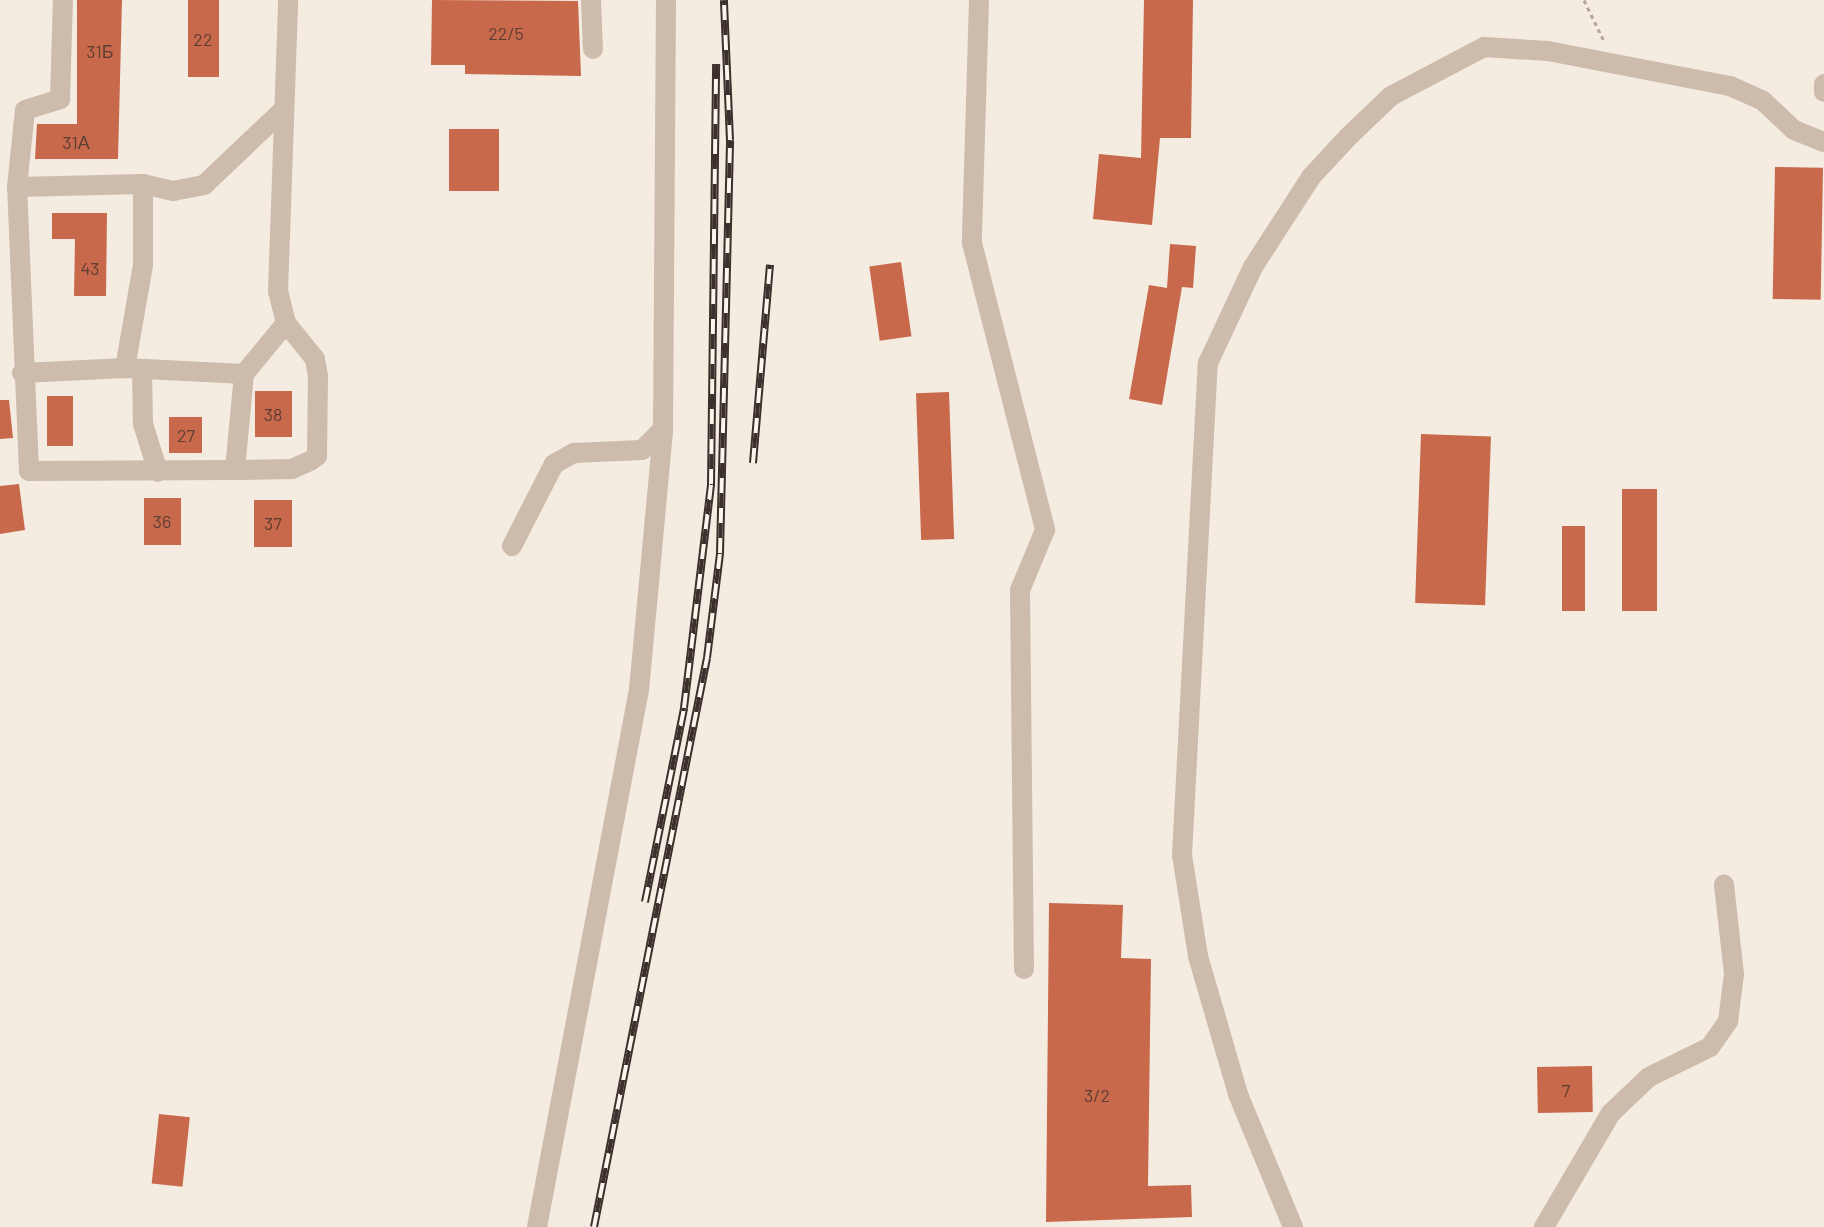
<!DOCTYPE html>
<meta charset="utf-8">
<style>
body{margin:0}
#map{position:relative;width:1824px;height:1227px;overflow:hidden;background:#f4ebe1;font-family:Barlow,sans-serif}
div>[style]{position:absolute}
.building>*{inset:0;background:#c8694b;transform-origin:0 0}
.path>*{height:3px;margin-top:-1.5px;transform-origin:0;background:repeating-linear-gradient(90deg,#b9a596 0 4px,transparent 0 8px)}
.minor>*{height:20px;margin:-10px;padding:0 10px;transform-origin:10px;border-radius:10px;background:#cdbbac}
.rail>*{height:8px;margin-top:-4px;transform-origin:0;background:repeating-linear-gradient(90deg,#fbf5ee 0 15px,#3b302b 0 30px);box-sizing:border-box;border-block:2px solid #3b302b}
span{translate:-50% -50%;white-space:nowrap;text-align:center;line-height:1.15;-webkit-text-stroke:7px #fbf5ee;paint-order:stroke}
.number-label{font-size:18px;color:#5e3e33}
.number-label span{-webkit-text-stroke-width:0}
</style>
<div id="map">
<div class="building">
<i style="clip-path:polygon(77px 0,122px 0,118px 159px,35px 159px,37px 124px,77px 124px)"></i>
<i style="left:188px;top:0;width:31px;height:77px"></i>
<i style="clip-path:polygon(432px 0,578px 1px,581px 76px,465px 74px,465px 65px,431px 65px)"></i>
<i style="clip-path:polygon(1144px 0,1193px 0,1191px 138px,1160px 138px,1152px 225px,1093px 219px,1099px 154px,1141px 158px)"></i>
<i style="left:449px;top:129px;width:50px;height:62px"></i>
<i style="left:1775px;top:167px;width:48px;height:132px;rotate:1deg"></i>
<i style="clip-path:polygon(52px 213px,107px 213px,106px 296px,74px 296px,75px 239px,52px 239px)"></i>
<i style="clip-path:polygon(1170px 244px,1196px 246px,1193px 288px,1182px 287px,1162px 405px,1129px 399px,1149px 285px,1167px 288px)"></i>
<i style="left:901px;top:262px;width:75px;height:32px;rotate:82deg"></i>
<i style="left:255px;top:391px;width:37px;height:46px"></i>
<i style="left:949px;top:392px;width:147px;height:33px;rotate:88deg"></i>
<i style="left:47px;top:396px;width:26px;height:50px"></i>
<i style="clip-path:polygon(0 400px,9px 400px,13px 438px,0 439px)"></i>
<i style="left:169px;top:417px;width:33px;height:36px"></i>
<i style="left:1421px;top:434px;width:70px;height:169px;rotate:2deg"></i>
<i style="clip-path:polygon(19px 484px,25px 530px,0 534px,0 486px)"></i>
<i style="left:1622px;top:489px;width:35px;height:122px"></i>
<i style="left:144px;top:498px;width:37px;height:47px"></i>
<i style="left:254px;top:500px;width:38px;height:47px"></i>
<i style="left:1562px;top:526px;width:23px;height:85px"></i>
<i style="clip-path:polygon(1049px 903px,1123px 905px,1121px 958px,1151px 959px,1148px 1186px,1191px 1185px,1192px 1217px,1046px 1222px)"></i>
<i style="left:1592px;top:1066px;width:46px;height:55px;rotate:89deg"></i>
<i style="left:159px;top:1114px;width:31px;height:70px;rotate:6deg"></i>
</div>
<div class="path">
<i style="left:1584px;top:0;width:48px;rotate:64deg"></i>
</div>
<div class="minor">
<i style="left:591px;top:0;width:49px;rotate:87.7deg"></i>
<i style="left:979px;top:0;width:243px;rotate:91.7deg"></i>
<i style="left:972px;top:243px;width:296px;rotate:75.7deg"></i>
<i style="left:1045px;top:530px;width:65px;rotate:112.6deg"></i>
<i style="left:1020px;top:590px;width:379px;rotate:89.4deg"></i>
<i style="left:1824px;top:84px;width:8px;rotate:90deg"></i>
<i style="left:143px;top:184px;width:31px;rotate:13deg"></i>
<i style="left:173px;top:191px;width:32px;rotate:-11deg"></i>
<i style="left:204px;top:185px;width:109px;rotate:-43.5deg"></i>
<i style="left:17px;top:187px;width:77px;rotate:-84.1deg"></i>
<i style="left:25px;top:110px;width:37px;rotate:-17deg"></i>
<i style="left:60px;top:99px;width:99px;rotate:-88.3deg"></i>
<i style="left:142px;top:369px;width:55px;rotate:89deg"></i>
<i style="left:143px;top:424px;width:50px;rotate:72.6deg"></i>
<i style="left:22px;top:373px;width:103px;rotate:-2.8deg"></i>
<i style="left:244px;top:374px;width:96px;rotate:95.4deg"></i>
<i style="left:235px;top:470px;width:57px;rotate:-1deg"></i>
<i style="left:292px;top:469px;width:20px;rotate:-24deg"></i>
<i style="left:310px;top:461px;width:9px;rotate:-36deg"></i>
<i style="left:317px;top:456px;width:80px;rotate:-89.3deg"></i>
<i style="left:318px;top:376px;width:17px;rotate:-100deg"></i>
<i style="left:315px;top:359px;width:46px;rotate:-128.9deg"></i>
<i style="left:235px;top:470px;width:206px;rotate:179.7deg"></i>
<i style="left:29px;top:471px;width:284px;rotate:-92.4deg"></i>
<i style="left:17px;top:187px;width:126px;rotate:-1.4deg"></i>
<i style="left:143px;top:184px;width:81px;rotate:90deg"></i>
<i style="left:143px;top:265px;width:105px;rotate:99.9deg"></i>
<i style="left:125px;top:368px;width:119px;rotate:2.9deg"></i>
<i style="left:244px;top:374px;width:66px;rotate:-50.5deg"></i>
<i style="left:286px;top:323px;width:32px;rotate:-104deg"></i>
<i style="left:278px;top:292px;width:292px;rotate:-88deg"></i>
<i style="left:512px;top:546px;width:92px;rotate:-62.9deg"></i>
<i style="left:554px;top:464px;width:23px;rotate:-29deg"></i>
<i style="left:574px;top:453px;width:68px;rotate:-2.5deg"></i>
<i style="left:642px;top:450px;width:30px;rotate:-45deg"></i>
<i style="left:663px;top:429px;width:429px;rotate:-89.6deg"></i>
<i style="left:537px;top:1227px;width:547px;rotate:-79.25deg"></i>
<i style="left:639px;top:690px;width:262px;rotate:-84.7deg"></i>
<i style="left:1293px;top:1227px;width:144px;rotate:-112.5deg"></i>
<i style="left:1238px;top:1094px;width:144px;rotate:-106.2deg"></i>
<i style="left:1198px;top:956px;width:102px;rotate:-99deg"></i>
<i style="left:1182px;top:855px;width:493px;rotate:-87deg"></i>
<i style="left:1208px;top:363px;width:106px;rotate:-64.9deg"></i>
<i style="left:1253px;top:267px;width:107px;rotate:-57.2deg"></i>
<i style="left:1311px;top:177px;width:54px;rotate:-47.2deg"></i>
<i style="left:1348px;top:137px;width:59px;rotate:-43.6deg"></i>
<i style="left:1391px;top:96px;width:105px;rotate:-27.8deg"></i>
<i style="left:1484px;top:47px;width:64px;rotate:3.6deg"></i>
<i style="left:1548px;top:51px;width:185px;rotate:10.9deg"></i>
<i style="left:1730px;top:86px;width:36px;rotate:24deg"></i>
<i style="left:1763px;top:101px;width:42px;rotate:43.1deg"></i>
<i style="left:1794px;top:130px;width:32px;rotate:22deg"></i>
<i style="left:1544px;top:1227px;width:132px;rotate:-59.6deg"></i>
<i style="left:1611px;top:1113px;width:52px;rotate:-43.5deg"></i>
<i style="left:1649px;top:1077px;width:68px;rotate:-26.2deg"></i>
<i style="left:1710px;top:1047px;width:32px;rotate:-55deg"></i>
<i style="left:1728px;top:1021px;width:47px;rotate:-82.7deg"></i>
<i style="left:1734px;top:974px;width:90px;rotate:-96.4deg"></i>
</div>
<div class="rail">
<i style="left:753px;top:463px;width:199px;rotate:-85.1deg"></i>
<i style="left:645px;top:902px;width:198px;rotate:-78.6deg"></i>
<i style="left:684px;top:708px;width:226px;rotate:-83.1deg"></i>
<i style="left:711px;top:484px;width:420px;rotate:-89.3deg"></i>
<i style="left:594px;top:1227px;width:580px;rotate:-78.77deg"></i>
<i style="left:707px;top:658px;width:106px;rotate:-82.9deg"></i>
<i style="left:720px;top:553px;width:413px;rotate:-88.6deg"></i>
<i style="left:730px;top:140px;width:140px;rotate:-92.5deg"></i>
</div>
<div class="number-label">
<span style="left:506px;top:33px">22/5</span>
<span style="left:203px;top:39px">22</span>
<span style="left:100px;top:51px">31Б</span>
<span style="left:76px;top:142px">31А</span>
<span style="left:90px;top:268px">43</span>
<span style="left:273px;top:414px">38</span>
<span style="left:186px;top:435px">27</span>
<span style="left:162px;top:521px">36</span>
<span style="left:273px;top:523px">37</span>
<span style="left:1566px;top:1090px">7</span>
<span style="left:1097px;top:1095px">3/2</span>
</div>
</div>
